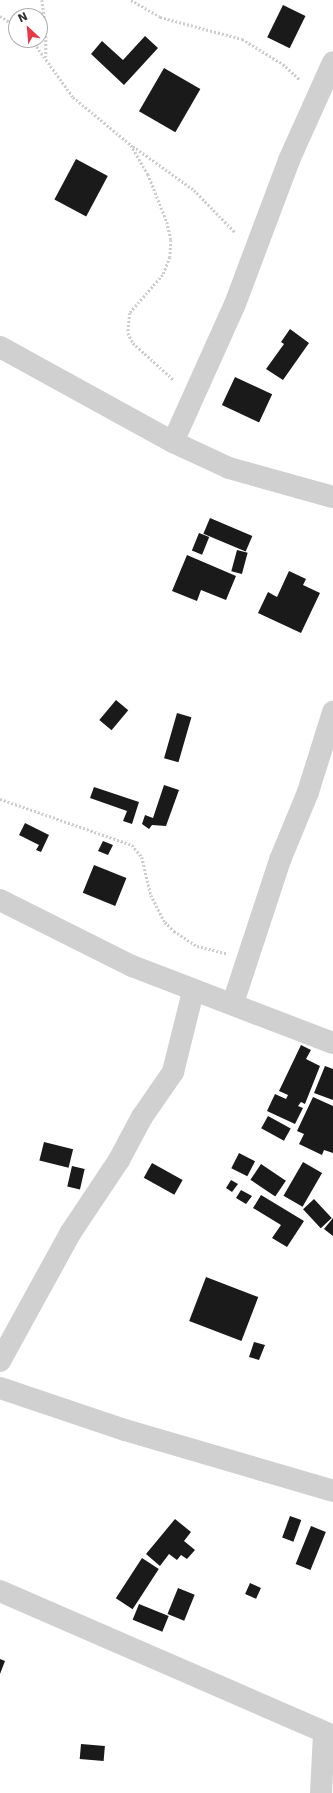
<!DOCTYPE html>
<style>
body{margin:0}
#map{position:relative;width:333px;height:1793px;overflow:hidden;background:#fff;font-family:"DejaVu Sans",sans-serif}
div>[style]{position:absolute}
.building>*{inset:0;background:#1a1a1a;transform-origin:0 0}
.path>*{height:2.5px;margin-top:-1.25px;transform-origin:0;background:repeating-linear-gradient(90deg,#cdcdcd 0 2px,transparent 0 4px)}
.minor>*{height:22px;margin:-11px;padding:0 11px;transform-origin:11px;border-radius:11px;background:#d0d0d0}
span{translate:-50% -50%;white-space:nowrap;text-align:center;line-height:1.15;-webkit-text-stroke:4px #fff;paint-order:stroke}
.north{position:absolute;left:8px;top:8px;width:40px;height:40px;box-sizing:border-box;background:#fff;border:1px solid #adadad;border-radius:50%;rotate:334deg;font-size:11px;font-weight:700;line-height:16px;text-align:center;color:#333}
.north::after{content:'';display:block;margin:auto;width:14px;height:18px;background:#e63946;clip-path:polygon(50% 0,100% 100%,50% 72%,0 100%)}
</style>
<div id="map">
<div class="building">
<i style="left:283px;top:5px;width:25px;height:36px;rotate:26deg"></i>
<i style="clip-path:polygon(145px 36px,158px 48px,124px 85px,91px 54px,102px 41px,123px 60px)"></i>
<i style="left:164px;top:68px;width:42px;height:50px;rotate:30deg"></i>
<i style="left:76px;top:159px;width:36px;height:46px;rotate:28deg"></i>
<i style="clip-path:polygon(290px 329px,309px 343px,283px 380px,266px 369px,284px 344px,281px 342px)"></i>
<i style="left:235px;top:377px;width:41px;height:31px;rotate:25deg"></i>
<i style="left:210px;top:518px;width:46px;height:17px;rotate:23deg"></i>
<i style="left:199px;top:533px;width:11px;height:19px;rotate:22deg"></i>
<i style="left:237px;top:550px;width:11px;height:22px;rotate:15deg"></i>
<i style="clip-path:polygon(187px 555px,236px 576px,226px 600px,201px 590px,197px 601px,172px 591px)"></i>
<i style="clip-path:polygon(289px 571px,306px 579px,303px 585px,320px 593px,301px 633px,258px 613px,268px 592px,277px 597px)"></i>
<i style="left:116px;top:700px;width:16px;height:26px;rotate:40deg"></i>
<i style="left:177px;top:713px;width:15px;height:47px;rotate:16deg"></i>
<i style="clip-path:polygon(164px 785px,179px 790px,166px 826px,152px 825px,149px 829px,142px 824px,145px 815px,153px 818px)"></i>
<i style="clip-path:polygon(94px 787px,139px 802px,132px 824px,123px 821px,127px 811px,90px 798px)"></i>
<i style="clip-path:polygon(25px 823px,49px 835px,41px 852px,36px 850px,39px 845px,19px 835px)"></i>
<i style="clip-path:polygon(103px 841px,113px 845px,108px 855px,98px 851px)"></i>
<i style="left:94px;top:865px;width:35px;height:30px;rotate:22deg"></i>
<i style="clip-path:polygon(301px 1045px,311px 1050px,306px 1059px,320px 1066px,305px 1104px,301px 1102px,298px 1106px,303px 1108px,295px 1124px,267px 1111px,275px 1094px,286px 1099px,288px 1095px,279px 1091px)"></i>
<i style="clip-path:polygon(325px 1066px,333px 1069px,333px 1100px,314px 1093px)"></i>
<i style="clip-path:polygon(313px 1097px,333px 1106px,333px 1153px,324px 1150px,322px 1155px,299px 1144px,304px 1134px,297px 1131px)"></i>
<i style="left:268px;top:1116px;width:26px;height:14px;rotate:29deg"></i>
<i style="left:44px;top:1142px;width:30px;height:19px;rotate:14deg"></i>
<i style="left:239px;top:1153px;width:18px;height:17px;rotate:27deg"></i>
<i style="left:303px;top:1162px;width:22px;height:39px;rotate:30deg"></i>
<i style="left:152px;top:1163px;width:35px;height:17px;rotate:29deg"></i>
<i style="left:261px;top:1164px;width:30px;height:19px;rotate:34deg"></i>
<i style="left:72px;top:1166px;width:13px;height:21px;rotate:13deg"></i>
<i style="clip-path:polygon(231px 1180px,238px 1184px,232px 1192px,226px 1188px)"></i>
<i style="clip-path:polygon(241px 1190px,252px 1196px,246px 1204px,236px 1198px)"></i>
<i style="clip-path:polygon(261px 1195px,304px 1221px,287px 1247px,272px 1238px,281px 1225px,253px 1208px)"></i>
<i style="left:314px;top:1199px;width:26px;height:15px;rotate:47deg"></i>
<i style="clip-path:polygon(333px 1218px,333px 1236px,324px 1229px)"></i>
<i style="left:206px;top:1277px;width:56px;height:47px;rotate:21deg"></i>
<i style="clip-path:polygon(254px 1342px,265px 1345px,259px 1360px,249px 1357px)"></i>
<i style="left:290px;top:1516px;width:12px;height:23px;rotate:20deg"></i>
<i style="clip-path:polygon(175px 1519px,191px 1532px,184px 1541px,195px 1550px,187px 1559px,181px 1555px,177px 1560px,169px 1554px,160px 1566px,146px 1554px)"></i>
<i style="left:311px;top:1526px;width:16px;height:41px;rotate:22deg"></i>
<i style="left:142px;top:1558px;width:20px;height:48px;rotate:33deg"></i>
<i style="left:250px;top:1583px;width:12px;height:12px;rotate:24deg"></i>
<i style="left:178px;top:1588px;width:18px;height:28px;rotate:22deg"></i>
<i style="left:139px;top:1604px;width:32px;height:17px;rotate:22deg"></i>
<i style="clip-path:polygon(0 1659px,5px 1661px,0 1674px)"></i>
<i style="left:81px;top:1744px;width:24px;height:15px;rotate:5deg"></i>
</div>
<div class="path">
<i style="left:42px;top:0;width:28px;rotate:82deg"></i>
<i style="left:46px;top:28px;width:29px;rotate:90deg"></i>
<i style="left:131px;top:0;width:34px;rotate:30deg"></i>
<i style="left:160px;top:17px;width:85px;rotate:15deg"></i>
<i style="left:242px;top:39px;width:48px;rotate:31.4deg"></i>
<i style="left:283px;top:64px;width:23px;rotate:43deg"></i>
<i style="left:0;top:16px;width:19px;rotate:32deg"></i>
<i style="left:32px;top:40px;width:70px;rotate:54.3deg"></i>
<i style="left:73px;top:97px;width:75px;rotate:39.6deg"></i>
<i style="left:131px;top:145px;width:34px;rotate:60deg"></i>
<i style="left:148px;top:174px;width:52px;rotate:68.4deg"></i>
<i style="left:167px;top:222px;width:18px;rotate:77deg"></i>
<i style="left:171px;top:240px;width:17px;rotate:93deg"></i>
<i style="left:170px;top:257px;width:19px;rotate:111deg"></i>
<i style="left:163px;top:275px;width:50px;rotate:131deg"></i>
<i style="left:130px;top:313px;width:20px;rotate:96deg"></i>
<i style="left:128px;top:333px;width:11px;rotate:63deg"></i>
<i style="left:133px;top:343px;width:55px;rotate:42.1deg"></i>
<i style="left:133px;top:146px;width:75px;rotate:35.8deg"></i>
<i style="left:194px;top:190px;width:60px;rotate:45.7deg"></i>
<i style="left:0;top:799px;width:140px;rotate:19.2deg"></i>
<i style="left:132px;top:845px;width:16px;rotate:50deg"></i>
<i style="left:142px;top:857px;width:39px;rotate:77deg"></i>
<i style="left:151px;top:895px;width:30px;rotate:63deg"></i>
<i style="left:165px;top:922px;width:13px;rotate:45deg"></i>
<i style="left:174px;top:931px;width:27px;rotate:33deg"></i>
<i style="left:197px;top:946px;width:30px;rotate:14deg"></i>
</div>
<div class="minor">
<i style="left:0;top:347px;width:197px;rotate:28.8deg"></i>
<i style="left:173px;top:442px;width:62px;rotate:24.9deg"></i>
<i style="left:229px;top:468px;width:108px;rotate:15.6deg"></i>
<i style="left:173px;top:442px;width:151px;rotate:-65.8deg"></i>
<i style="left:235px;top:304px;width:154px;rotate:-69.4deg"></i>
<i style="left:289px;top:160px;width:107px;rotate:-65.8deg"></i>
<i style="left:0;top:900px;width:148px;rotate:26.6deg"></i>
<i style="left:132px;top:966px;width:215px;rotate:21deg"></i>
<i style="left:233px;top:1003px;width:151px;rotate:-71.8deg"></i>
<i style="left:280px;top:860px;width:74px;rotate:-67.6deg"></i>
<i style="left:308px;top:792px;width:84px;rotate:-72.6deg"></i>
<i style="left:0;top:1361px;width:147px;rotate:-61.2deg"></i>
<i style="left:71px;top:1232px;width:87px;rotate:-56.3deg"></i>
<i style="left:119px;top:1160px;width:49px;rotate:-61.9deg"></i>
<i style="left:142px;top:1117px;width:55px;rotate:-55.4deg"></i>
<i style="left:173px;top:1072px;width:82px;rotate:-76deg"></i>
<i style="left:0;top:1388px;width:132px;rotate:18.6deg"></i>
<i style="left:125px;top:1430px;width:217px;rotate:16.3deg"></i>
<i style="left:0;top:1591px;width:363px;rotate:23.5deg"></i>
<i style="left:321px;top:1793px;width:60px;rotate:-87.1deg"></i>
</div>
<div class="north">N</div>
</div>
